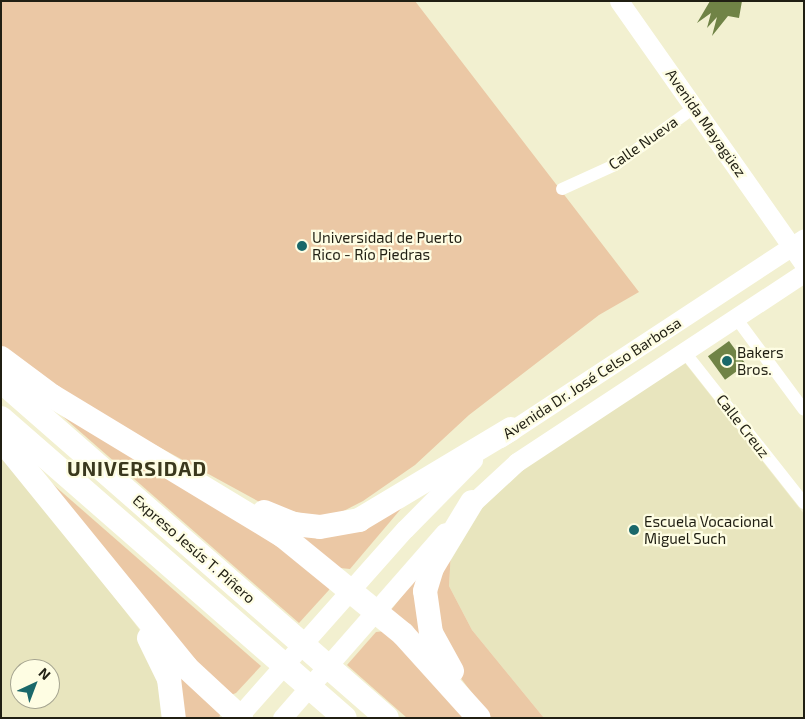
<!DOCTYPE html>
<meta charset="utf-8">
<style>
body{margin:0}
#map{position:relative;width:805px;height:719px;overflow:hidden;background:#f2f0d0;font-family:"Exo 2",sans-serif}
div>[style]{position:absolute}
.built>*{inset:0;background:#e8e5be}
.green>*{inset:0;background:#ebc8a5}
.building>*{inset:0;background:#708346;transform-origin:0 0}
.street>*{height:12px;margin:-6px;padding:0 6px;transform-origin:6px;border-radius:6px;background:#fff}
.secondary>*{height:19px;margin:-9.5px;padding:0 9.5px;transform-origin:9.5px;border-radius:9.5px;background:#fff}
.highway>*{height:24px;margin:-12px;padding:0 12px;transform-origin:12px;border-radius:12px;background:#fff}
.dots>*{width:14px;height:14px;translate:-50% -50%;box-sizing:border-box;border:2px solid #fefde3;border-radius:50%}
span{translate:-50% -50%;white-space:nowrap;text-align:center;line-height:1.15;-webkit-text-stroke:4.5px #fefde3;paint-order:stroke}
.street-label{font-size:15px;color:#201f13}
.poi-label{font-size:15px;color:#201f13}
.left{translate:0 -50%;text-align:left}
.district-label{font-size:20px;color:#3a381d;font-weight:700;letter-spacing:1px}
.frame{position:absolute;inset:0;border:2px solid #201f13;pointer-events:none}
.north{position:absolute;left:10px;top:659px;width:50px;height:50px;box-sizing:border-box;background:#fefde3;border:1px solid #a5a490;border-radius:50%;rotate:43deg;font-size:14px;font-weight:700;line-height:20px;text-align:center;color:#201f13}
.north::after{content:'';display:block;margin:auto;width:18px;height:22px;background:#1a686a;clip-path:polygon(50% 0,100% 100%,50% 72%,0 100%)}
</style>
<div id="map">
<div class="built">
<i style="clip-path:polygon(681px 358px,804px 514px,804px 718px,544px 718px,472px 630px,449px 586px,451px 552px,476px 510px,514px 474px)"></i>
<i style="clip-path:polygon(evenodd,1px 450px,139px 629px,156px 664px,167px 718px,1px 718px,1px 450px,20px 669px,50px 669px,50px 699px,20px 699px,20px 669px)"></i>
</div>
<div class="green">
<i style="clip-path:polygon(1px 1px,415px 1px,639px 292px,599px 315px,469px 415px,415px 465px,363px 501px,328px 519px,265px 505px,40px 382px,1px 348px)"></i>
<i style="clip-path:polygon(53px 408px,237px 516px,331px 586px,329px 590px,299px 623px)"></i>
<i style="clip-path:polygon(48px 480px,261px 666px,236px 693px,231px 695px,194px 660px)"></i>
<i style="clip-path:polygon(411px 497px,350px 569px,340px 568px,293px 532px)"></i>
<i style="clip-path:polygon(451px 552px,449px 586px,472px 630px,544px 718px,491px 718px,447px 660px,433px 631px,440px 562px)"></i>
<i style="clip-path:polygon(422px 571px,429px 645px,391px 610px)"></i>
<i style="clip-path:polygon(385px 631px,466px 718px,407px 718px,347px 665px,376px 632px)"></i>
<i style="clip-path:polygon(175px 672px,221px 712px,219px 718px,179px 718px)"></i>
</div>
<div class="building">
<i style="clip-path:polygon(710px 1px,742px 1px,739px 18px,728px 16px,712px 36px,717px 17px,707px 28px,711px 13px,697px 23px)"></i>
<i style="left:729px;top:341px;width:29px;height:26px;rotate:54deg"></i>
</div>
<div class="street">
<i style="left:562px;top:189px;width:58px;rotate:-24.4deg"></i>
<i style="left:615px;top:165px;width:99px;rotate:-35.9deg"></i>
<i style="left:736px;top:318px;width:114px;rotate:53.5deg"></i>
<i style="left:683px;top:350px;width:195px;rotate:51.7deg"></i>
</div>
<div class="secondary">
<i style="left:619px;top:1px;width:322px;rotate:54.9deg"></i>
<i style="left:500px;top:438px;width:364px;rotate:-33.3deg"></i>
<i style="left:464px;top:511px;width:72px;rotate:-42.8deg"></i>
<i style="left:517px;top:462px;width:344px;rotate:-33.4deg"></i>
<i style="left:237px;top:718px;width:253px;rotate:-48.4deg"></i>
<i style="left:405px;top:529px;width:97px;rotate:-45.4deg"></i>
<i style="left:282px;top:718px;width:247px;rotate:-48.8deg"></i>
</div>
<div class="highway">
<i style="left:1px;top:358px;width:64px;rotate:36.7deg"></i>
<i style="left:52px;top:396px;width:270px;rotate:31.2deg"></i>
<i style="left:283px;top:536px;width:155px;rotate:39.2deg"></i>
<i style="left:403px;top:634px;width:113px;rotate:47.9deg"></i>
<i style="left:1px;top:381px;width:512px;rotate:41.12deg"></i>
<i style="left:1px;top:418px;width:456px;rotate:41.1deg"></i>
<i style="left:1px;top:439px;width:294px;rotate:50.9deg"></i>
<i style="left:186px;top:667px;width:75px;rotate:42.8deg"></i>
<i style="left:264px;top:512px;width:31px;rotate:22deg"></i>
<i style="left:293px;top:524px;width:27px;rotate:6deg"></i>
<i style="left:320px;top:527px;width:40px;rotate:-10deg"></i>
<i style="left:359px;top:520px;width:177px;rotate:-30.9deg"></i>
<i style="left:149px;top:638px;width:46px;rotate:64deg"></i>
<i style="left:169px;top:679px;width:39px;rotate:83deg"></i>
<i style="left:452px;top:671px;width:43px;rotate:-118.9deg"></i>
<i style="left:431px;top:633px;width:42px;rotate:-98.1deg"></i>
<i style="left:425px;top:591px;width:24px;rotate:-73deg"></i>
<i style="left:432px;top:568px;width:77px;rotate:-58.8deg"></i>
</div>
<div class="dots">
<i style="left:302px;top:246px;background:#1a686a"></i>
<i style="left:727px;top:361px;background:#1a686a"></i>
<i style="left:634px;top:530px;background:#1a686a"></i>
</div>
<div class="street-label">
<span style="left:706px;top:123px;rotate:55deg">Avenida Mayagüez</span>
<span style="left:643px;top:143px;rotate:-35deg">Calle Nueva</span>
<span style="left:592px;top:378px;rotate:-33deg">Avenida Dr. José Celso Barbosa</span>
<span style="left:743px;top:426px;rotate:52deg">Calle Creuz</span>
<span style="left:194px;top:549px;rotate:41deg">Expreso Jesús T. Piñero</span>
</div>
<div class="poi-label">
<span class="left" style="left:312px;top:246px">Universidad de Puerto<br>Rico - Río Piedras</span>
<span class="left" style="left:737px;top:361px">Bakers<br>Bros.</span>
<span class="left" style="left:644px;top:530px">Escuela Vocacional<br>Miguel Such</span>
</div>
<div class="district-label">
<span style="left:137px;top:468px">UNIVERSIDAD</span>
</div>
<div class="frame"></div>
<div class="north">N</div>
</div>
